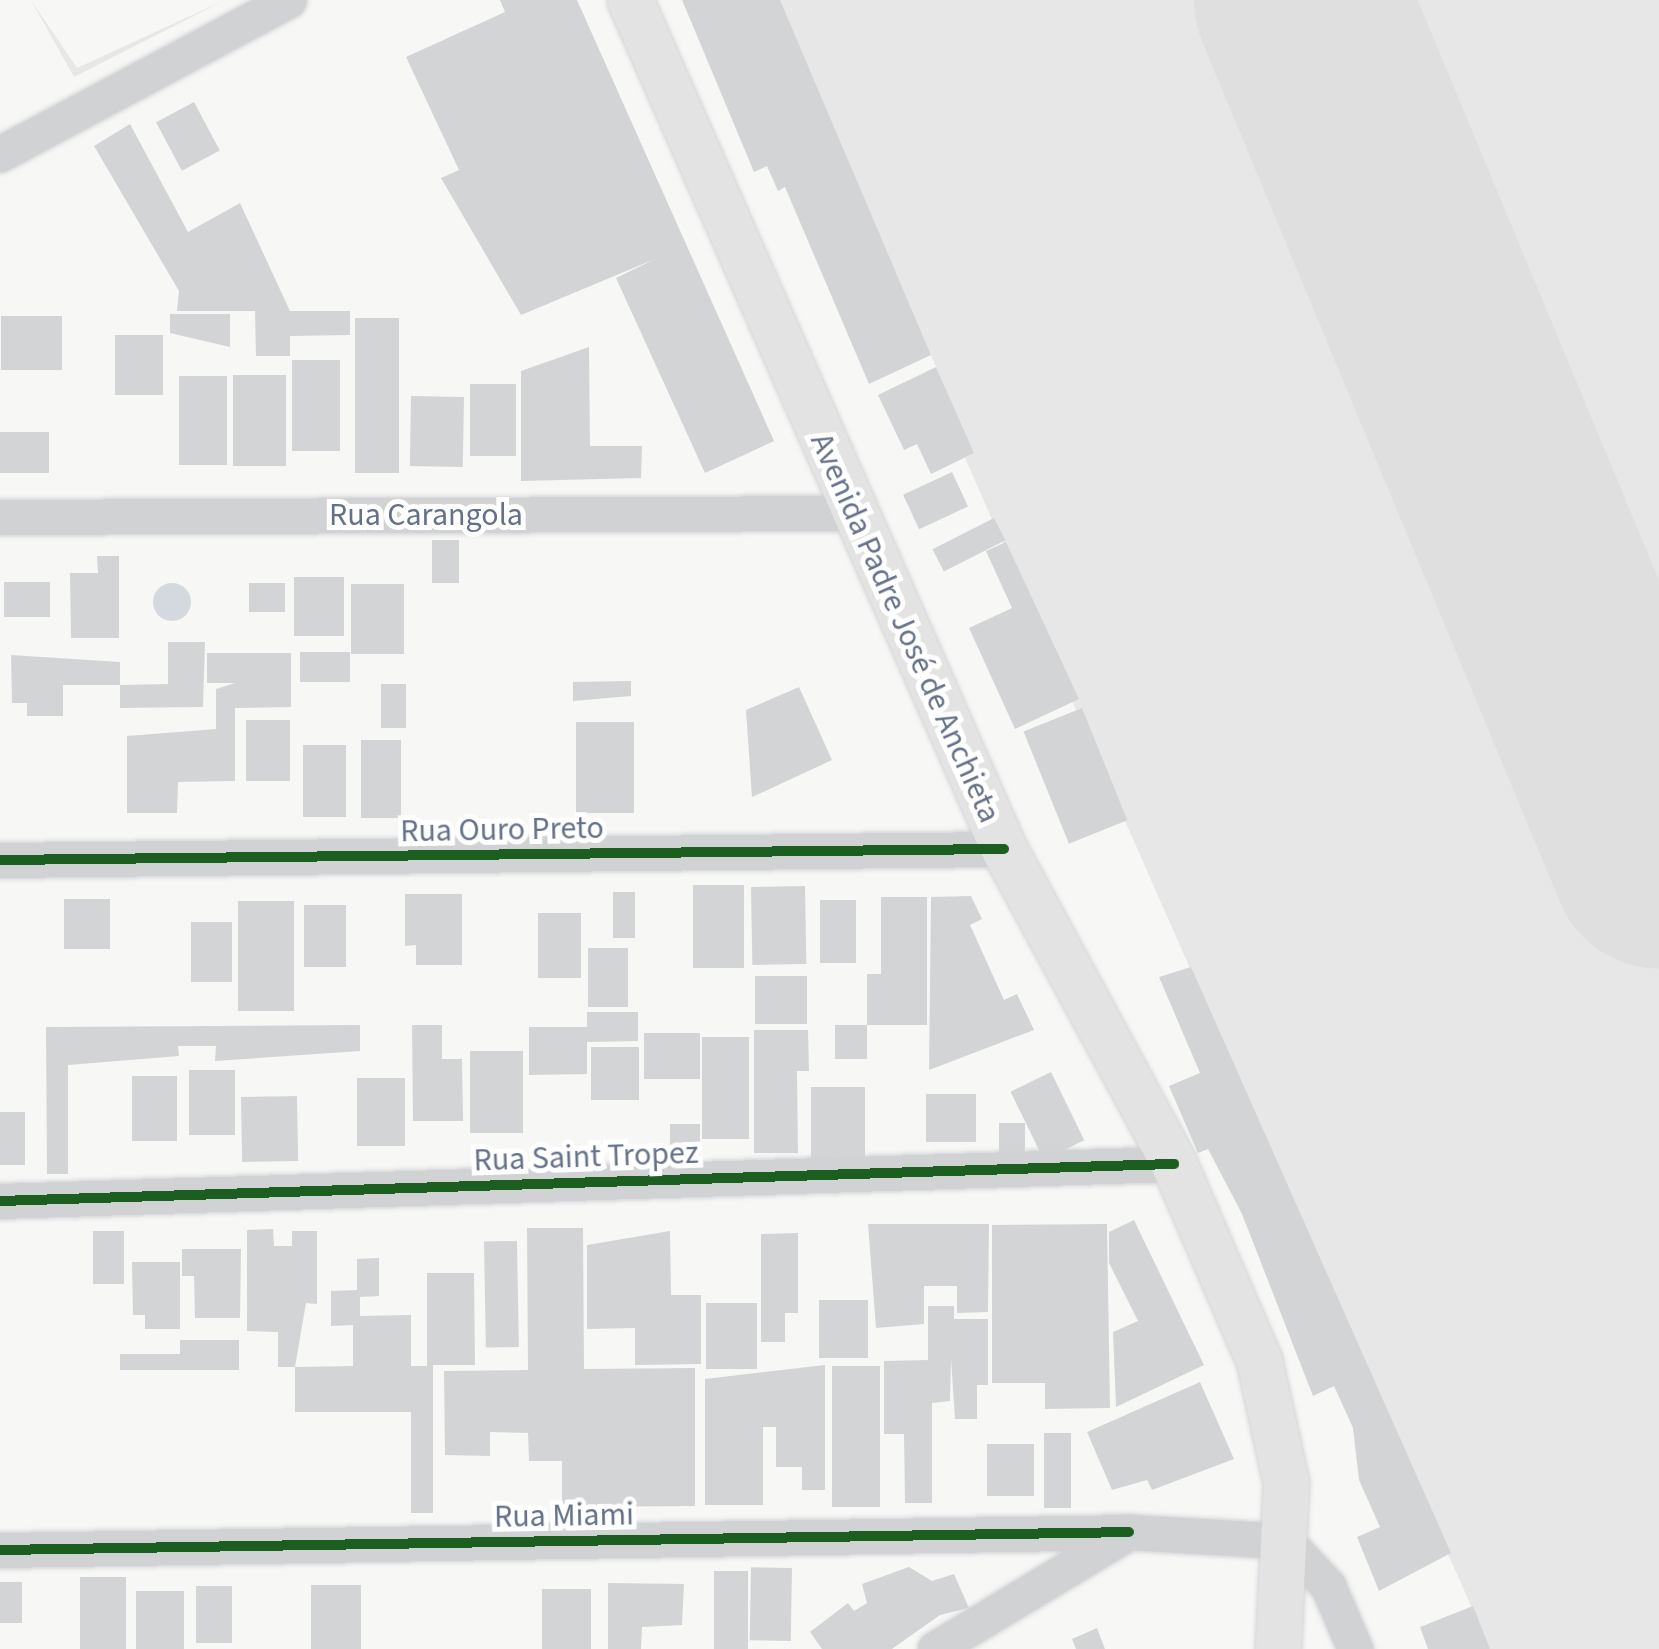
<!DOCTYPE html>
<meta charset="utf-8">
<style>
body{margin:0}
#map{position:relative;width:1659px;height:1649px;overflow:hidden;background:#f7f7f6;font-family:"Source Sans 3",sans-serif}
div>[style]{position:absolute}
.built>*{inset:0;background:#e7e7e8}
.water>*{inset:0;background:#d3d9de}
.round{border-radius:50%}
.runway>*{height:215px;margin:-107.5px;padding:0 107.5px;transform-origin:107.5px;border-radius:107.5px;background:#dfdfe0}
.building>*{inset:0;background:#d3d4d6;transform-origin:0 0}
.roads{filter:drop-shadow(0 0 2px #d2d4d5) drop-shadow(0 0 2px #d2d4d5)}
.minor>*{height:35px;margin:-17.5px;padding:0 17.5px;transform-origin:17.5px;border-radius:17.5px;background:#d1d2d3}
.major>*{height:45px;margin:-22.5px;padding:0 22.5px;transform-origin:22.5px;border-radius:22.5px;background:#e3e3e4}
.cycleway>*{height:10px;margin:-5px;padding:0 5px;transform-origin:5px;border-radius:5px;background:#1b5e20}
span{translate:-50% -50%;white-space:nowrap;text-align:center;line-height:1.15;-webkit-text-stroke:10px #fff;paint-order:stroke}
.street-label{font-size:32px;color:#657188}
</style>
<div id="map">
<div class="built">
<i style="clip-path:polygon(31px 0,77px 68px,225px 0,74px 77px)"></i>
<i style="clip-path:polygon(779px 0,1659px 0,1659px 1649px,1490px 1649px,965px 458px,973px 453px)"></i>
</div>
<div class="water">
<i class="round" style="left:153px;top:583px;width:38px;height:38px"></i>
</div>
<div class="runway">
<i style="left:1301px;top:0;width:932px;rotate:67.42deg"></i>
</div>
<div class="building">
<i style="clip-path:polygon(500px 0,577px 0,774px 441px,705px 473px,616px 278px,655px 259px,521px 315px,441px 178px,459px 170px,406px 57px,505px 12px)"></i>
<i style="clip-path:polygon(682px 0,780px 0,931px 355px,869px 384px,785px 187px,778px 191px,767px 166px,754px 172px)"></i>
<i style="left:194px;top:102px;width:55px;height:43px;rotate:62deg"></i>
<i style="clip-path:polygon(130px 124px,188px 232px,240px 203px,290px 311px,350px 311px,350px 335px,290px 336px,290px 356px,256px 356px,255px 311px,177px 311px,179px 291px,94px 146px)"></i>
<i style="clip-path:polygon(170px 314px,230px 314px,230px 347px,170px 333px)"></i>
<i style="left:1px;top:316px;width:61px;height:54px"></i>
<i style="left:399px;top:318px;width:155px;height:44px;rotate:90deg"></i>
<i style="left:115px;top:335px;width:48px;height:60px"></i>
<i style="clip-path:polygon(589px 347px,590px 446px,642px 446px,641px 478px,521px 481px,521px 371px)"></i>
<i style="left:292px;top:360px;width:48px;height:91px"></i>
<i style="clip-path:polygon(936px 367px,974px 453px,931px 474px,917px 444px,904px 450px,878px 395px)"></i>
<i style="left:233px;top:375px;width:53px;height:91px"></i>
<i style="left:179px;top:376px;width:48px;height:89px"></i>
<i style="left:470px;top:384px;width:46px;height:72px"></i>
<i style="left:464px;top:397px;width:70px;height:53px;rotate:91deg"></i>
<i style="left:49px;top:432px;width:41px;height:49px;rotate:90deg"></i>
<i style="left:952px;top:472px;width:38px;height:54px;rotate:65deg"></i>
<i style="left:994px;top:518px;width:25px;height:69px;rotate:63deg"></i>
<i style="left:432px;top:540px;width:27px;height:43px"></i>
<i style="clip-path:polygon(1006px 542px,1079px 699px,1015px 729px,969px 628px,1012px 608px,986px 551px)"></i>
<i style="clip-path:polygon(97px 556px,119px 556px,119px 638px,71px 638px,70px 573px,98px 573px)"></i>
<i style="left:294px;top:577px;width:50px;height:59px"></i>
<i style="left:50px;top:582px;width:35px;height:46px;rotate:90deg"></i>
<i style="left:249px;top:583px;width:36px;height:29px"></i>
<i style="left:351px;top:584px;width:53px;height:70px"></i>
<i style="clip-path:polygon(168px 642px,205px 642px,203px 707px,120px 708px,120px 685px,168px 684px)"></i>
<i style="left:350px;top:652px;width:30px;height:50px;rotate:90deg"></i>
<i style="clip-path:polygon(207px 653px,291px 653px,291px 707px,235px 708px,235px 781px,178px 782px,177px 813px,127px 813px,127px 736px,216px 729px,216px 689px,235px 683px,207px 683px)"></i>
<i style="clip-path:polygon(11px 655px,120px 662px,120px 685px,63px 685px,63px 716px,27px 716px,27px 703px,12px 703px)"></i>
<i style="clip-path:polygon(631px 681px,631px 696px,573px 701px,573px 682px)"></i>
<i style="left:381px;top:684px;width:25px;height:44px"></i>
<i style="clip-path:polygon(799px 687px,832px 760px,752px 797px,746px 710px)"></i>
<i style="left:1082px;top:708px;width:121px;height:63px;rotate:68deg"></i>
<i style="left:246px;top:720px;width:44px;height:61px"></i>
<i style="left:634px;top:722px;width:91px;height:58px;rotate:90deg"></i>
<i style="left:361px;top:740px;width:40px;height:78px"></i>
<i style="left:303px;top:745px;width:43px;height:72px"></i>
<i style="left:744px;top:885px;width:83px;height:51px;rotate:90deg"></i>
<i style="left:805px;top:886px;width:78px;height:54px;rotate:89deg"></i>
<i style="left:613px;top:892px;width:22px;height:46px"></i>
<i style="clip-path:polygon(405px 894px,462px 894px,462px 965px,416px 965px,416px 945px,405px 946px)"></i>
<i style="clip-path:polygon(971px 896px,982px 919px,970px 925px,1004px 1000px,1017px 994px,1034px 1030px,929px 1070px,931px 897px)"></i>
<i style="clip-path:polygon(881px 897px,927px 897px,927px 1025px,867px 1025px,867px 974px,881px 974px)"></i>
<i style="left:110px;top:899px;width:50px;height:46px;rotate:90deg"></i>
<i style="left:856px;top:900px;width:63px;height:36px;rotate:90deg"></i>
<i style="left:294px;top:901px;width:110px;height:56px;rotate:90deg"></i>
<i style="left:304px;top:905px;width:42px;height:62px"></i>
<i style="left:538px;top:913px;width:43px;height:65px"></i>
<i style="left:232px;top:922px;width:60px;height:41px;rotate:90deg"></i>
<i style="left:588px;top:948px;width:40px;height:59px"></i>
<i style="clip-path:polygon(1191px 967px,1451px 1553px,1379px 1591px,1357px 1537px,1380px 1527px,1359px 1480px,1353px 1428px,1334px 1386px,1313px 1396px,1242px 1214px,1208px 1149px,1198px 1153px,1169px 1086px,1200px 1073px,1159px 977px)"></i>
<i style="left:755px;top:976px;width:52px;height:48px"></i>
<i style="clip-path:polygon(587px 1012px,638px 1012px,638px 1041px,587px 1042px,587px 1074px,529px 1075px,529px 1027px,587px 1027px)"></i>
<i style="clip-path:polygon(360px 1025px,360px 1051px,215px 1061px,216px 1046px,178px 1046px,179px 1056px,68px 1065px,68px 1174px,47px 1174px,46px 1027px)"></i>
<i style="clip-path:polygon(412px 1025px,442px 1025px,442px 1059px,462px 1059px,463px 1121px,413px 1121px)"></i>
<i style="left:835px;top:1025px;width:32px;height:34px"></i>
<i style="clip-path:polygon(754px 1030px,808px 1030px,809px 1071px,797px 1071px,798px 1153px,754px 1153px)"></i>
<i style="left:644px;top:1033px;width:56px;height:46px"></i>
<i style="left:702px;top:1037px;width:47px;height:102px"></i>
<i style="left:591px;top:1047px;width:48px;height:53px"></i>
<i style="left:470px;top:1051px;width:53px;height:82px"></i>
<i style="left:189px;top:1070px;width:46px;height:65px"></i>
<i style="left:1051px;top:1072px;width:76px;height:45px;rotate:64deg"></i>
<i style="left:132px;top:1076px;width:45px;height:65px"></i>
<i style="left:357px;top:1078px;width:48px;height:68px"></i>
<i style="left:811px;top:1087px;width:54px;height:76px"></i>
<i style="left:926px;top:1094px;width:50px;height:48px"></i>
<i style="left:297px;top:1096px;width:65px;height:56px;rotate:89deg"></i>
<i style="left:0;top:1112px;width:25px;height:53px"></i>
<i style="left:999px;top:1123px;width:26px;height:40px"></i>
<i style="left:670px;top:1124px;width:30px;height:32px"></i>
<i style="clip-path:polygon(1134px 1220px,1204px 1365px,1116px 1407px,1113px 1332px,1138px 1321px,1109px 1263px,1109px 1232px)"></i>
<i style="clip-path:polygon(868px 1224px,989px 1224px,988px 1312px,957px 1313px,957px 1286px,924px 1286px,924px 1324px,876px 1328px)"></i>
<i style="clip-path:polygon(1107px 1224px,1110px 1408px,1045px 1409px,1045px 1383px,992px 1383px,992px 1225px)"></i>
<i style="clip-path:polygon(527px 1228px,583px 1228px,584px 1369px,695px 1368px,695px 1506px,562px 1507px,562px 1461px,529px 1461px,528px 1433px,490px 1432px,490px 1456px,445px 1455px,444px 1371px,528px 1370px)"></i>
<i style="clip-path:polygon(273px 1229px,274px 1246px,292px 1246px,292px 1231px,317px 1231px,317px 1304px,306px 1303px,295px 1367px,278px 1367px,278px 1332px,247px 1331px,247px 1230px)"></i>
<i style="left:93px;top:1231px;width:31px;height:53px"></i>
<i style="clip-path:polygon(670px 1231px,671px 1295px,701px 1295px,701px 1364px,635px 1365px,635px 1328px,587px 1329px,587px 1245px)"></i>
<i style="clip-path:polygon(798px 1233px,798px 1313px,785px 1313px,785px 1342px,761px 1342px,761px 1234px)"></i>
<i style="left:517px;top:1241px;width:106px;height:33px;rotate:89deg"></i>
<i style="clip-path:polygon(182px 1249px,241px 1249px,240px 1318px,195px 1318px,194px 1276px,182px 1276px)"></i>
<i style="clip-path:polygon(379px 1258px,379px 1296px,360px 1297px,360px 1316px,411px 1315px,411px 1366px,427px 1366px,427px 1273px,474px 1273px,475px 1365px,433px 1365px,433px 1513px,411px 1513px,411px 1412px,295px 1412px,295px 1367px,353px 1366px,353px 1325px,331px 1326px,331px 1291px,357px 1290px,357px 1259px)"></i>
<i style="clip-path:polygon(132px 1262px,180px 1262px,180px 1329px,145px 1329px,145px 1315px,133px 1315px)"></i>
<i style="left:819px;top:1300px;width:49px;height:58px"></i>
<i style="left:706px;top:1303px;width:51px;height:66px"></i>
<i style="clip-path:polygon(928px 1306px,954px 1306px,954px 1319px,988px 1319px,988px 1385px,977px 1385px,977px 1419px,955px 1419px,951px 1359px,950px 1401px,932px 1403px,932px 1503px,905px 1503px,904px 1434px,884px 1434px,884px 1361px,928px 1360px)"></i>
<i style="clip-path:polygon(180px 1340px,239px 1340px,239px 1370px,120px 1370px,120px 1354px,180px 1354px)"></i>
<i style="clip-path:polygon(825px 1365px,825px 1490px,802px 1490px,802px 1467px,776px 1467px,776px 1427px,763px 1427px,763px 1505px,705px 1505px,705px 1379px)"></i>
<i style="left:880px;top:1366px;width:141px;height:48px;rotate:90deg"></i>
<i style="clip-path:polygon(1200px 1382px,1234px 1459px,1152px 1490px,1147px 1480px,1112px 1490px,1087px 1432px)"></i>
<i style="left:1044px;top:1433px;width:27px;height:75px"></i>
<i style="left:1034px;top:1444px;width:52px;height:47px;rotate:90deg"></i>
<i style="clip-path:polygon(909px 1567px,932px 1581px,954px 1574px,969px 1608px,940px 1615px,892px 1649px,822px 1649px,810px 1632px,848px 1603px,854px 1611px,867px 1603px,862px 1584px)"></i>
<i style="left:792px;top:1568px;width:73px;height:41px;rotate:91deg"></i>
<i style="left:714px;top:1571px;width:34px;height:78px"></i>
<i style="left:126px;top:1577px;width:72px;height:46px;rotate:90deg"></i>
<i style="left:0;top:1582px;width:22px;height:41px"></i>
<i style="clip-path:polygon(608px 1583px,684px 1584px,682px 1625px,642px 1627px,641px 1649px,608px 1649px)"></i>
<i style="left:311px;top:1585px;width:50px;height:64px"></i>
<i style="left:196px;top:1586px;width:36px;height:57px"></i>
<i style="left:542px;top:1589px;width:49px;height:60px"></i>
<i style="left:136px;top:1591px;width:48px;height:58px"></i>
<i style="clip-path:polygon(1473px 1606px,1490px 1649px,1428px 1649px,1420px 1627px)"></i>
<i style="clip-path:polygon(1097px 1628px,1105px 1649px,1076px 1649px,1072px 1639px)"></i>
</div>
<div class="roads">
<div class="minor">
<i style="left:0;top:154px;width:327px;rotate:-28.1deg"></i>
<i style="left:0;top:517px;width:853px;rotate:-0.27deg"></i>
<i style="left:0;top:860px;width:1004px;rotate:-0.63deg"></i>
<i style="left:0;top:1201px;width:1175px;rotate:-1.81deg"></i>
<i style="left:0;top:1550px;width:1129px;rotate:-0.91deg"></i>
<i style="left:935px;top:1649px;width:227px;rotate:-31.1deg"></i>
<i style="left:1129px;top:1532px;width:157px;rotate:3.3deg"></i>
<i style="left:1286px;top:1541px;width:62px;rotate:47deg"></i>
<i style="left:1328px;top:1586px;width:69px;rotate:66.8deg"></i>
</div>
<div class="major">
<i style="left:630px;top:0;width:928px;rotate:66.23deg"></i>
<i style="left:1004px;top:849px;width:358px;rotate:61.6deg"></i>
<i style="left:1174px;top:1164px;width:214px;rotate:66.6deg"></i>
<i style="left:1259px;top:1360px;width:126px;rotate:77.6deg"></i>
<i style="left:1286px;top:1483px;width:166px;rotate:92.8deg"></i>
</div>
</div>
<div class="cycleway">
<i style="left:0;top:860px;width:1004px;rotate:-0.63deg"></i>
<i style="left:0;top:1201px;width:1175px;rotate:-1.81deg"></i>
<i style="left:0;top:1550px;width:1129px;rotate:-0.91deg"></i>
</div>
<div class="street-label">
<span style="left:426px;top:515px">Rua Carangola</span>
<span style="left:905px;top:628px;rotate:66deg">Avenida Padre José de Anchieta</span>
<span style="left:502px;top:830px;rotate:-1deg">Rua Ouro Preto</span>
<span style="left:586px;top:1157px;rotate:-2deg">Rua Saint Tropez</span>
<span style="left:564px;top:1516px;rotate:-1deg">Rua Miami</span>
</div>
</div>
